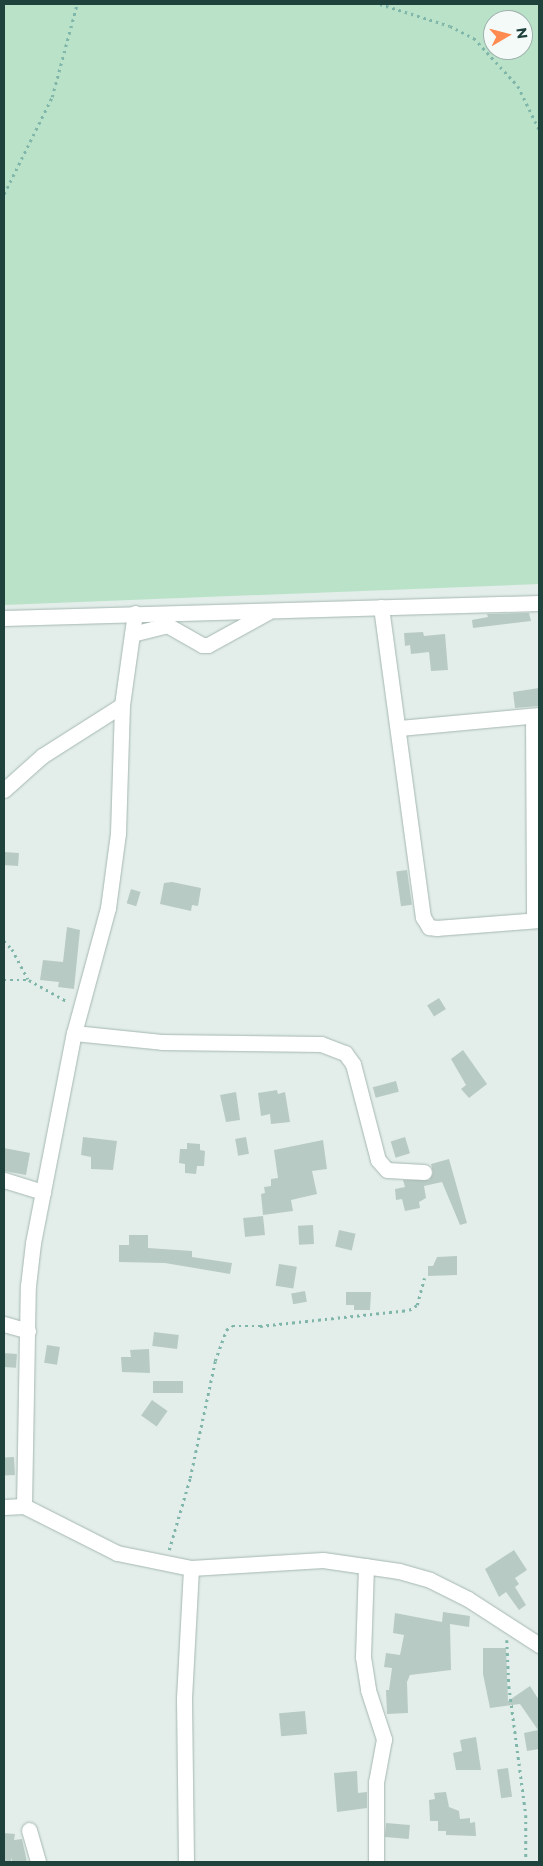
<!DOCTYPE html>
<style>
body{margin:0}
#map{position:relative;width:543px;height:1866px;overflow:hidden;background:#e3eeea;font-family:Montserrat,sans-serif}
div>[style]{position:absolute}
.green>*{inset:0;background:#b9e2c8}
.building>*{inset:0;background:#b8cac4;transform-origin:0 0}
.path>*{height:2.5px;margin-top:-1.25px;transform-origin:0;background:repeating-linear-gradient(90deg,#80b6a9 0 2.5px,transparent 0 6.5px)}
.roads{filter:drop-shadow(0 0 1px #a5b7b2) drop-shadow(0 0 1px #a5b7b2)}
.street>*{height:15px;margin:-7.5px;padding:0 7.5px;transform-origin:7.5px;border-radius:7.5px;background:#fff}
span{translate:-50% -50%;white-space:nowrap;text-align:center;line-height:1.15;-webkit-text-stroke:4px #f4faf8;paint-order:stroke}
.frame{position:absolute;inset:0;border:5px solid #20423c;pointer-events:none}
.north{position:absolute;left:483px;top:10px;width:50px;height:50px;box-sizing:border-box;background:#f4faf8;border:1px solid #9fb0ad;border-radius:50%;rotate:82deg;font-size:14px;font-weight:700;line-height:20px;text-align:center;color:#20423c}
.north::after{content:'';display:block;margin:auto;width:18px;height:22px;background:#ff8b50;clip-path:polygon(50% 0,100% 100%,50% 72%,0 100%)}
</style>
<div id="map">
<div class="green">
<i style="clip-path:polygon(evenodd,4px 4px,539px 4px,539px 584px,4px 605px,4px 4px,493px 20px,523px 20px,523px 50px,493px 50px,493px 20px)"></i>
</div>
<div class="building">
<i style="clip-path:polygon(529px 613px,531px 621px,473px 628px,472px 620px,488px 617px,487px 614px)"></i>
<i style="clip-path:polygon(423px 632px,424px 636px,445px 634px,448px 670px,431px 671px,429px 652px,411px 654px,410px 645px,405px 646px,404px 633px)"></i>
<i style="clip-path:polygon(539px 688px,539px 706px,515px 708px,513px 692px)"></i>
<i style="left:4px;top:852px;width:15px;height:13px;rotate:4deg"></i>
<i style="left:407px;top:870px;width:35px;height:11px;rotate:82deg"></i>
<i style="clip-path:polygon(172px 882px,201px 888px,198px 906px,192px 905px,191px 911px,160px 904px,164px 883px)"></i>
<i style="left:131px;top:889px;width:10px;height:15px;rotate:17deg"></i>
<i style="clip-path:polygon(67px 927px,80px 930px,74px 989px,58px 987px,59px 982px,40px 980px,43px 960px,63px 962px)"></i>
<i style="left:439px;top:998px;width:13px;height:14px;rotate:58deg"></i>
<i style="clip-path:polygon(463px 1050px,487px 1084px,469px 1098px,461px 1089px,466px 1085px,451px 1059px)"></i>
<i style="left:396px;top:1081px;width:11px;height:24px;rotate:75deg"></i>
<i style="clip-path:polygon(277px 1090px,278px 1094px,285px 1092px,290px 1122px,271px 1124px,270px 1114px,261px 1116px,258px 1093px)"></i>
<i style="clip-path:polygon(236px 1092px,240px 1120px,226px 1122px,220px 1095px)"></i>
<i style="clip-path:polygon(83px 1137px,117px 1141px,113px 1170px,91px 1169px,91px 1157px,81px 1155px)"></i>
<i style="left:246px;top:1137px;width:17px;height:11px;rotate:80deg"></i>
<i style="left:405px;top:1137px;width:17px;height:15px;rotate:73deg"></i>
<i style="clip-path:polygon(323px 1140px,327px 1169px,312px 1171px,317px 1194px,291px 1200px,293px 1211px,263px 1215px,261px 1194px,265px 1193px,264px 1187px,271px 1186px,271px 1179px,278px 1178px,274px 1150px)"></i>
<i style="clip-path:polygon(187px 1143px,200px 1144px,200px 1150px,205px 1151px,204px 1166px,197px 1166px,196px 1174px,185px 1173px,185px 1164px,179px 1163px,180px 1149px,187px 1149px)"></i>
<i style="clip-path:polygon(4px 1148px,30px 1153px,26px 1175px,4px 1171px)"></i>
<i style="clip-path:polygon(449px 1159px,467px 1223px,460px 1225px,442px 1182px,424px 1186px,426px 1198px,419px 1202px,420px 1208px,405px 1211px,402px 1199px,396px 1200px,395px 1189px,405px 1187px,403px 1180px,429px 1180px,433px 1173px,431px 1164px)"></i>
<i style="left:263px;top:1216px;width:19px;height:20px;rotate:84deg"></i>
<i style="left:313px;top:1225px;width:19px;height:15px;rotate:87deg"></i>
<i style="left:339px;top:1230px;width:17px;height:17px;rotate:13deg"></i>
<i style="clip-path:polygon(129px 1235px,148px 1235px,148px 1248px,192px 1251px,192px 1257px,232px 1263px,230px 1274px,165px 1263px,119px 1262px,119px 1245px,129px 1245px)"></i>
<i style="clip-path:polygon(457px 1256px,457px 1275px,428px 1276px,428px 1266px,433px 1266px,437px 1257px)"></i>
<i style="left:279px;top:1264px;width:18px;height:22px;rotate:9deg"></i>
<i style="left:305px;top:1291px;width:11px;height:14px;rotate:80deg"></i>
<i style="clip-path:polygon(346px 1292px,371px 1292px,370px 1310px,354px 1310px,354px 1305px,346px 1305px)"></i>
<i style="left:154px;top:1332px;width:25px;height:14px;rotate:7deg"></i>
<i style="left:47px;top:1345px;width:13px;height:18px;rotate:9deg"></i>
<i style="clip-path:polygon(149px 1349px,150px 1373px,122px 1372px,121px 1357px,131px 1357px,130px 1350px)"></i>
<i style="left:4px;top:1353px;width:13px;height:14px;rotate:4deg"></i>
<i style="left:153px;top:1381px;width:30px;height:12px"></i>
<i style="left:152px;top:1400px;width:19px;height:19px;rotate:35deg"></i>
<i style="left:14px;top:1457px;width:18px;height:10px;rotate:87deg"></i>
<i style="clip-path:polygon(514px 1550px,527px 1570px,515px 1578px,519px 1584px,515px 1587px,526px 1605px,519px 1610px,506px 1592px,499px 1597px,485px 1569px)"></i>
<i style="clip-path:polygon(443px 1612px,470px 1616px,469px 1627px,450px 1624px,451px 1670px,410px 1675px,407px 1682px,408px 1713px,387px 1714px,386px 1690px,389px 1690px,392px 1668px,384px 1667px,386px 1653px,400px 1655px,404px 1635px,393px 1633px,395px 1613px,442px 1622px)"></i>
<i style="clip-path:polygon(483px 1648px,506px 1648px,508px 1701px,530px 1686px,539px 1700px,539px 1749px,527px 1751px,524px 1733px,538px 1730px,520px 1704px,490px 1708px,483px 1674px)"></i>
<i style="left:305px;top:1711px;width:23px;height:26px;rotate:85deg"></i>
<i style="clip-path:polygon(476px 1737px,481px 1770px,456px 1770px,453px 1753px,462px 1751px,460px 1740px)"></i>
<i style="left:508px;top:1768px;width:29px;height:11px;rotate:82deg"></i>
<i style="clip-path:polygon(357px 1771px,358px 1793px,367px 1792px,367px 1808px,337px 1812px,334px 1773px)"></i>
<i style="clip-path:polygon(446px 1792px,449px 1807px,459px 1811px,460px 1819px,470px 1818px,470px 1823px,475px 1822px,476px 1836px,446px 1835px,446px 1831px,438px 1831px,438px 1821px,430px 1821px,429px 1800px,435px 1799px,434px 1793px)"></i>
<i style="left:386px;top:1823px;width:24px;height:14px;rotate:5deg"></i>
<i style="clip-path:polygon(4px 1833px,15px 1834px,14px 1840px,22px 1839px,27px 1862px,12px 1862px,12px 1857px,11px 1862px,4px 1862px)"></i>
</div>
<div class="path">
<i style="left:380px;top:4px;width:73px;rotate:17.4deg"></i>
<i style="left:450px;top:26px;width:27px;rotate:27deg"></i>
<i style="left:474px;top:38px;width:65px;rotate:47.5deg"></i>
<i style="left:518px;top:86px;width:48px;rotate:64deg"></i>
<i style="left:4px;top:194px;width:108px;rotate:-63.7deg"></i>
<i style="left:52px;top:97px;width:96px;rotate:-75deg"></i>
<i style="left:4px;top:941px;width:11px;rotate:45deg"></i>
<i style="left:12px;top:949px;width:34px;rotate:62deg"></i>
<i style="left:4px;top:980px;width:25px"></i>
<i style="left:29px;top:980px;width:45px;rotate:29.4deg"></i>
<i style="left:169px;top:1550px;width:75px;rotate:-73.7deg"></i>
<i style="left:190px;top:1478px;width:120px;rotate:-77.9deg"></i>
<i style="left:215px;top:1361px;width:33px;rotate:-70deg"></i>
<i style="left:226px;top:1330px;width:7px;rotate:-34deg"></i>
<i style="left:232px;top:1326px;width:28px"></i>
<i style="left:260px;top:1326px;width:150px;rotate:-6.1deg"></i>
<i style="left:409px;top:1310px;width:9px;rotate:-32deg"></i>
<i style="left:417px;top:1305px;width:28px;rotate:-75deg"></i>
<i style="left:507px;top:1640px;width:46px;rotate:87.5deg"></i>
<i style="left:509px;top:1686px;width:130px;rotate:82.5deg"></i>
<i style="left:526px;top:1815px;width:47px;rotate:90deg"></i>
</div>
<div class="roads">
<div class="street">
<i style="left:381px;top:607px;width:313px;rotate:82.3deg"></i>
<i style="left:423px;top:917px;width:12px;rotate:59deg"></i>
<i style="left:429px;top:927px;width:8px;rotate:7deg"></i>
<i style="left:437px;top:928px;width:102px;rotate:-4.5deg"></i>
<i style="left:4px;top:618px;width:535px;rotate:-1.61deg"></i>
<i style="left:132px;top:634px;width:36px;rotate:-14deg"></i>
<i style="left:167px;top:625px;width:40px;rotate:29.7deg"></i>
<i style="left:202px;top:645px;width:6px"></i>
<i style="left:208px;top:645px;width:68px;rotate:-28.8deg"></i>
<i style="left:533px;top:716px;width:203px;rotate:89.7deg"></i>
<i style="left:399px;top:728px;width:141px;rotate:-5.3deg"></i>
<i style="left:4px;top:790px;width:51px;rotate:-41.8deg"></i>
<i style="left:42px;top:756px;width:95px;rotate:-32.5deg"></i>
<i style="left:74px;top:1033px;width:88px;rotate:5.8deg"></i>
<i style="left:162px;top:1042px;width:159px;rotate:0.7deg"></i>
<i style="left:321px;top:1044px;width:26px;rotate:21deg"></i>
<i style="left:345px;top:1053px;width:14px;rotate:54deg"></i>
<i style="left:353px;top:1064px;width:99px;rotate:75.4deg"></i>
<i style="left:378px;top:1160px;width:13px;rotate:48deg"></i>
<i style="left:387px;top:1170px;width:37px;rotate:3deg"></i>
<i style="left:4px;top:1180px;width:41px;rotate:17.1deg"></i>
<i style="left:4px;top:1324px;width:25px;rotate:16deg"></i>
<i style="left:24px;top:1506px;width:220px;rotate:-89deg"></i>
<i style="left:28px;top:1286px;width:43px;rotate:-83.4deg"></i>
<i style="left:33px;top:1243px;width:214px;rotate:-79deg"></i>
<i style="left:74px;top:1033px;width:130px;rotate:-74.8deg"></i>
<i style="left:108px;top:908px;width:76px;rotate:-82.4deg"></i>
<i style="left:118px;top:833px;width:128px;rotate:-88.2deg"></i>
<i style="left:122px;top:705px;width:93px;rotate:-82deg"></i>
<i style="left:4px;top:1507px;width:20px;rotate:-3deg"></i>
<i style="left:24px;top:1506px;width:104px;rotate:26.8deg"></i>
<i style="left:117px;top:1553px;width:76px;rotate:11.5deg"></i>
<i style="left:191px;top:1568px;width:132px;rotate:-3.5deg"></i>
<i style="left:323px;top:1560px;width:77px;rotate:8.2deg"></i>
<i style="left:399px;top:1571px;width:32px;rotate:16deg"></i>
<i style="left:430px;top:1580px;width:42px;rotate:26.6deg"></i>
<i style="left:468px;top:1599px;width:85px;rotate:32.9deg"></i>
<i style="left:366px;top:1566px;width:91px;rotate:91.9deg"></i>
<i style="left:363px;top:1657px;width:33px;rotate:81deg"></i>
<i style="left:368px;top:1690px;width:52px;rotate:71.9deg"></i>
<i style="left:384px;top:1739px;width:44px;rotate:100.5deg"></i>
<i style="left:376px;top:1782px;width:80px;rotate:90deg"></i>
<i style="left:29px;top:1830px;width:33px;rotate:74deg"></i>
<i style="left:186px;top:1862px;width:164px;rotate:-90.7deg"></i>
<i style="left:184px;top:1698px;width:130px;rotate:-86.9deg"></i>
</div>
</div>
<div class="frame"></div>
<div class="north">N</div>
</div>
